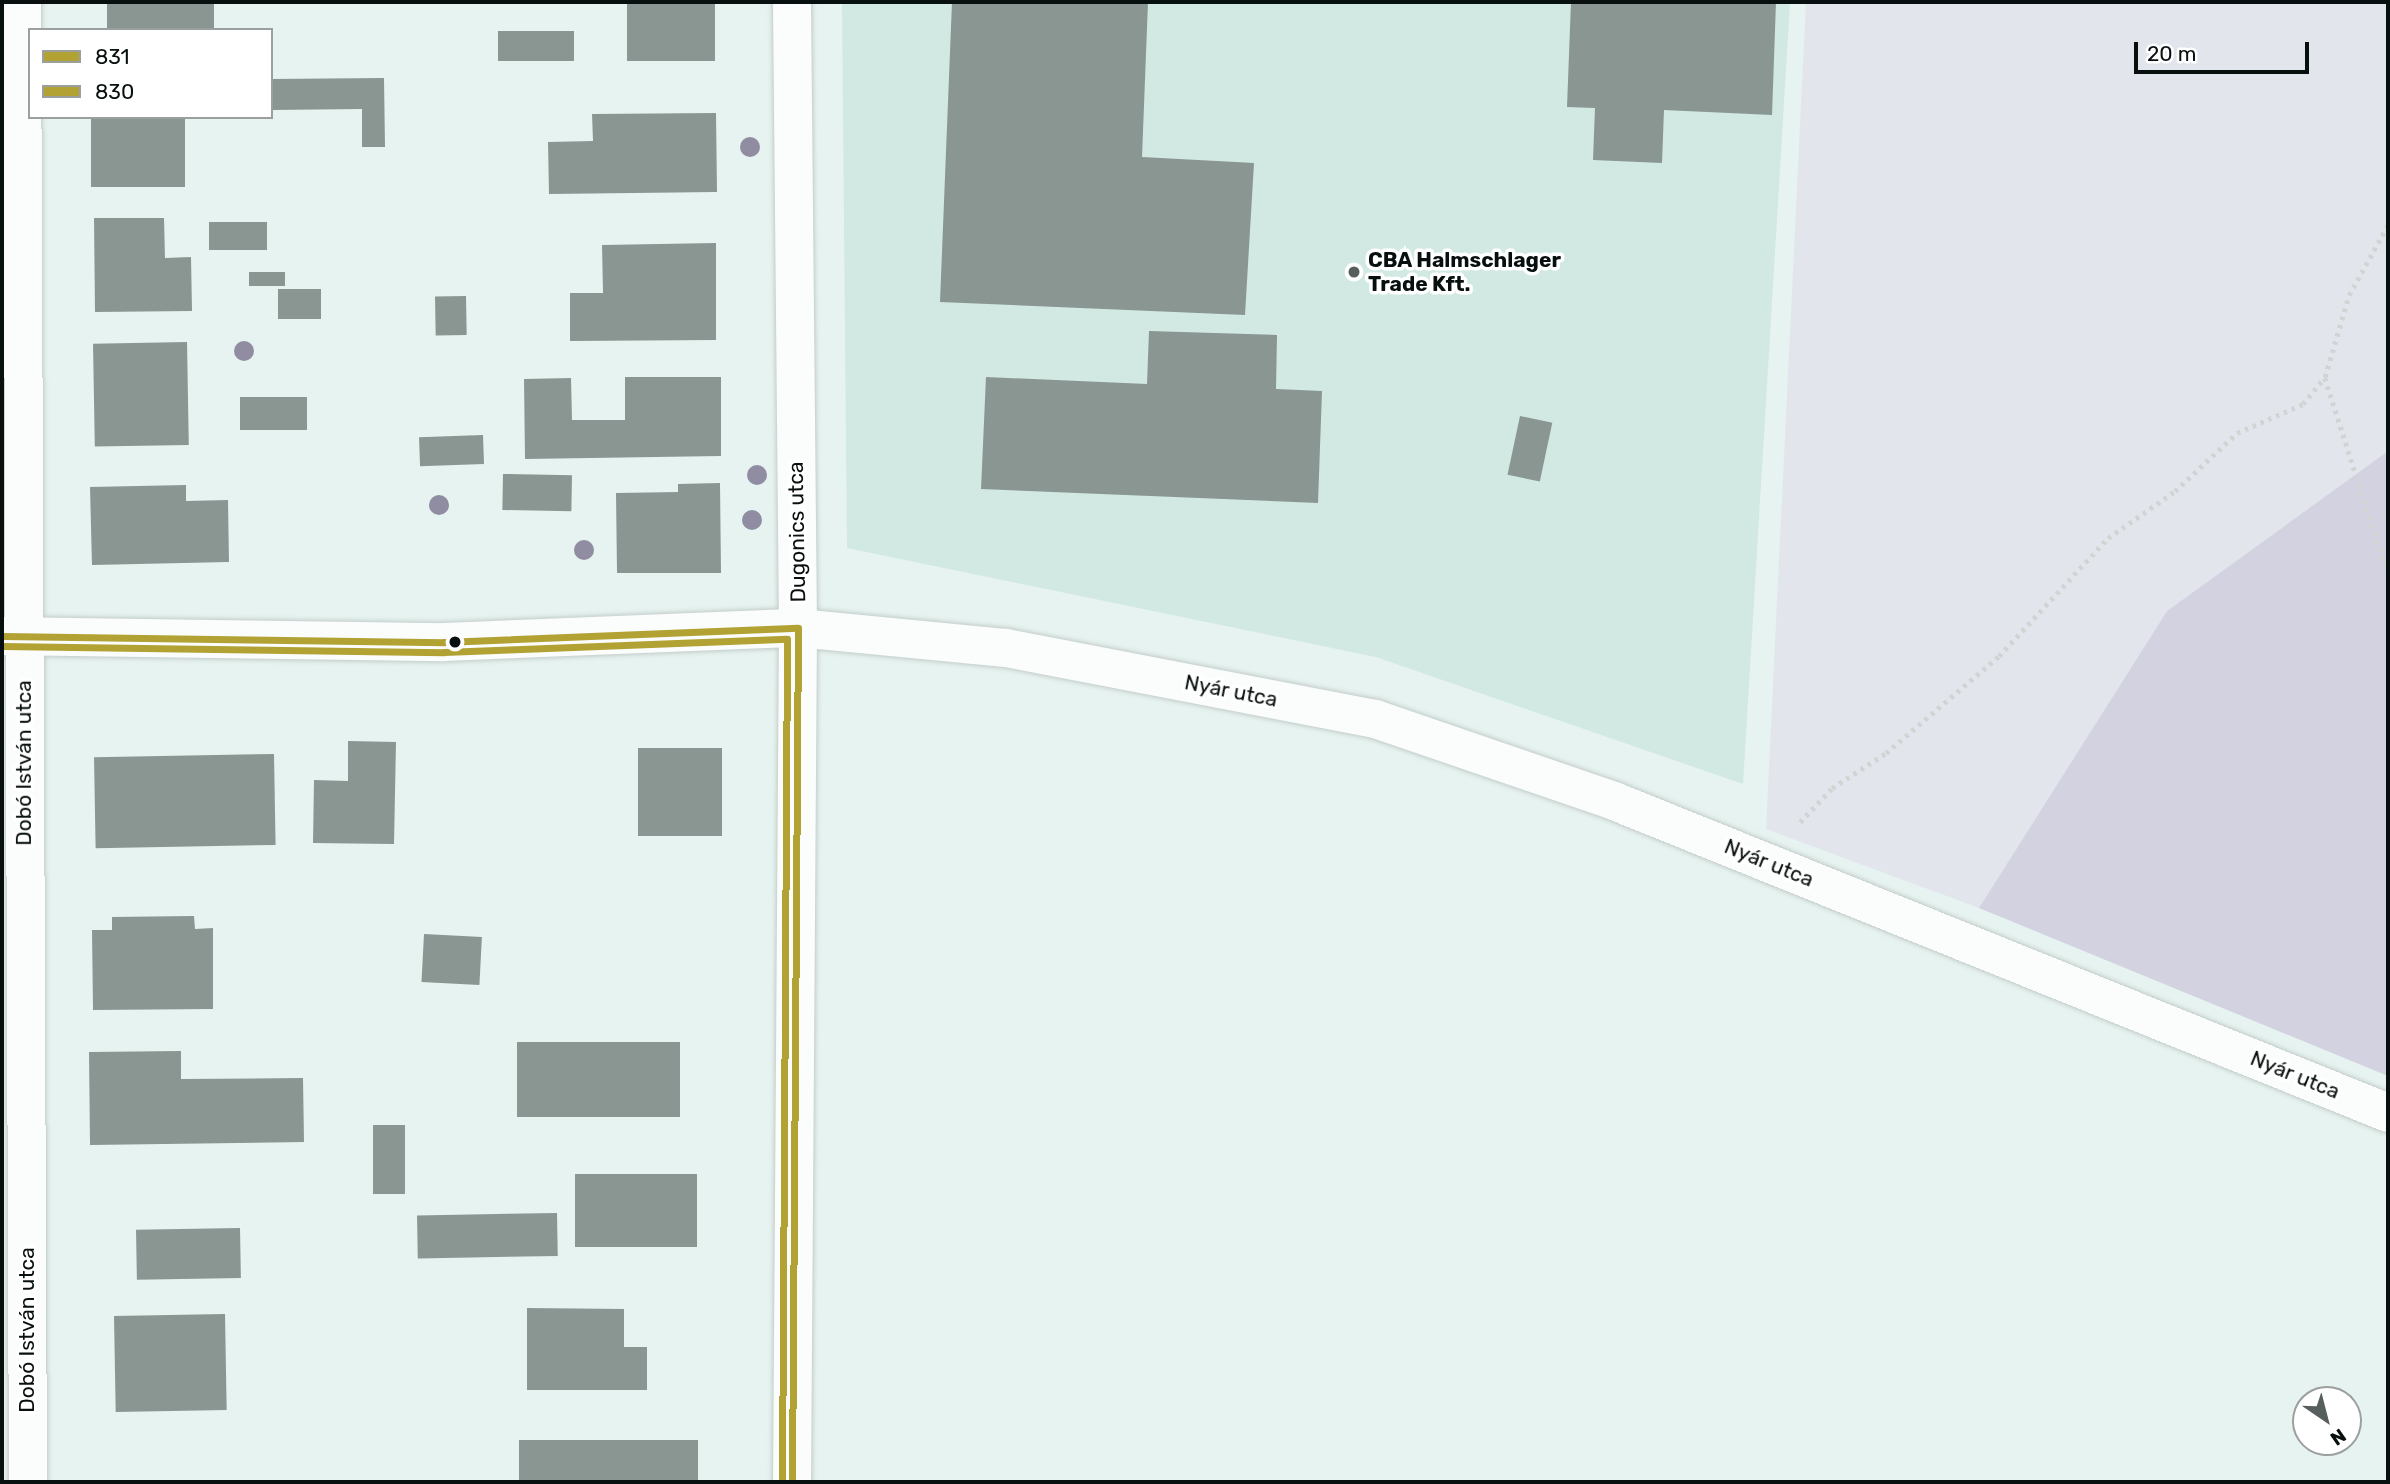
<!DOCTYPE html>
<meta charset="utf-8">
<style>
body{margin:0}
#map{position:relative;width:2390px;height:1484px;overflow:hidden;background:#e7f3f0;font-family:Rubik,sans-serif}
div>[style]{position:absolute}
.built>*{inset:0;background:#d2e8e3}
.green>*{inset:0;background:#e3e5ed}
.forest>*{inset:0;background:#d3d2e0}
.building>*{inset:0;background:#8a9692;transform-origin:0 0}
.path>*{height:4.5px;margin-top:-2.25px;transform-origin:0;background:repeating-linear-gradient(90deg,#d0d4d3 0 3.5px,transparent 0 8.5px)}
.roads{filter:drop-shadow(0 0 2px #c3cdca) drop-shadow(0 0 2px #c3cdca)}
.street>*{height:38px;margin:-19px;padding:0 19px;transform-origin:19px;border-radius:19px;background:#fbfdfd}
.bus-1>*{height:7px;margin:-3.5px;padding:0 3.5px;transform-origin:3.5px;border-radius:3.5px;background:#b2a233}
.bus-2>*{height:7px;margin:-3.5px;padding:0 3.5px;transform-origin:3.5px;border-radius:3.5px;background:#b2a233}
.trees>*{width:20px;height:20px;margin:-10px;border-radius:50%;background:#908ca1}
.dots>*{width:19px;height:19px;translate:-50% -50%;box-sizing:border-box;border:4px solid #fff;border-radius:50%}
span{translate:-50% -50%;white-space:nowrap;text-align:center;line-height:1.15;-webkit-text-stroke:7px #fff;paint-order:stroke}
.poi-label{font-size:21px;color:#08100f;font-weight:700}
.left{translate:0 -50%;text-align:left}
.street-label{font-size:21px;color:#08100f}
.frame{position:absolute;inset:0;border:4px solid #08100f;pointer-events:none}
.legend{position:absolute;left:28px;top:28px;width:245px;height:91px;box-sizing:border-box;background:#fff;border:2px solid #9c9f9f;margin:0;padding:9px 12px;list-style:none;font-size:21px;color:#08100f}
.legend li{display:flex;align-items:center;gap:14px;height:35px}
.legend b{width:35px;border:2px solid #9c9f9f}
.north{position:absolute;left:2292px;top:1386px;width:70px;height:70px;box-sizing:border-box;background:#fff;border:2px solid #9c9f9f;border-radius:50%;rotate:145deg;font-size:19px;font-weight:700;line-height:28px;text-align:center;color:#08100f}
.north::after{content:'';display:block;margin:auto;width:24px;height:32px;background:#565f5e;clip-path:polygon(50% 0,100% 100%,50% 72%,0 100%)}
.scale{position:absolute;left:2134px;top:42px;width:175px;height:32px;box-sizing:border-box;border:4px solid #08100f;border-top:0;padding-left:9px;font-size:21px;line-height:24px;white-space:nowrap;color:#08100f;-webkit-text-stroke:5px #fff;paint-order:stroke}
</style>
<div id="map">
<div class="built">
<i style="clip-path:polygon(842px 2px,1790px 2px,1743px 784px,1376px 657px,847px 548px)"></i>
</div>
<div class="green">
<i style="clip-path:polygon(1806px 2px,2388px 2px,2388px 451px,2167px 611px,1979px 908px,1766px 829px)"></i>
</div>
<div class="forest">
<i style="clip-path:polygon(2388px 451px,2388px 1076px,1979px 908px,2167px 611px)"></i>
</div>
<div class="building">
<i style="left:107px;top:2px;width:107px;height:28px"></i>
<i style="left:627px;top:2px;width:88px;height:59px"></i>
<i style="clip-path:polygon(952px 2px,1148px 2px,1142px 157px,1254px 163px,1245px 315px,940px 302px)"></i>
<i style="clip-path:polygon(1571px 2px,1776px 2px,1772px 115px,1664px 110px,1662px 163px,1593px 160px,1595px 108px,1567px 107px)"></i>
<i style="left:574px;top:31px;width:30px;height:76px;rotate:90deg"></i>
<i style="clip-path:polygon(384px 78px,385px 147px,362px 147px,362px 109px,272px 110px,271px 79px)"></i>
<i style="clip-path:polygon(716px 113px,717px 192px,549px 194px,548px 142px,593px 141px,592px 114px)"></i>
<i style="left:91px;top:117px;width:94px;height:70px"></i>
<i style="clip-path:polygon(94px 218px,164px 218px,165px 258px,191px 257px,192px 311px,95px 312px)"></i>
<i style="left:267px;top:222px;width:28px;height:58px;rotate:90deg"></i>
<i style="clip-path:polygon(716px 243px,716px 340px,570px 341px,570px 293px,603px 293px,602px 245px)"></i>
<i style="left:285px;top:272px;width:14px;height:36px;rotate:90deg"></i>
<i style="left:278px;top:289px;width:43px;height:30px"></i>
<i style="left:466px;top:296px;width:39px;height:31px;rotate:89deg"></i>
<i style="clip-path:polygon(1149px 331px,1277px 335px,1276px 389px,1322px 391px,1318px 503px,981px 489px,986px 377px,1147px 384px)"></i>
<i style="left:187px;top:342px;width:103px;height:94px;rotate:89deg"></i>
<i style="clip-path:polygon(625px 377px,721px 377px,721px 456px,525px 459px,524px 379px,571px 378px,572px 420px,625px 420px)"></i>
<i style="left:307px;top:397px;width:33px;height:67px;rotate:90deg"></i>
<i style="left:1520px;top:416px;width:33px;height:60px;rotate:12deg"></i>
<i style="left:483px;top:435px;width:29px;height:64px;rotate:88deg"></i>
<i style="left:503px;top:474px;width:69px;height:36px;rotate:1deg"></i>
<i style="clip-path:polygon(720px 483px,721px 573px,617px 573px,616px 493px,678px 492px,678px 484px)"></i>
<i style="clip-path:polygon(186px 485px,186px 501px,228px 500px,229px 562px,92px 565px,90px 487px)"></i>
<i style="clip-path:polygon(348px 741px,396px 742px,394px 844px,313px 843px,314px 780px,348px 781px)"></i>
<i style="left:638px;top:748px;width:84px;height:88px"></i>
<i style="left:274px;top:754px;width:91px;height:180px;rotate:89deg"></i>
<i style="clip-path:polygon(194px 916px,195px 929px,213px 928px,213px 1009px,93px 1010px,92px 930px,112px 930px,112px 917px)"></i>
<i style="left:424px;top:934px;width:58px;height:48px;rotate:3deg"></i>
<i style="left:517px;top:1042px;width:163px;height:75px"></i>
<i style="clip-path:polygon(181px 1051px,181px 1079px,303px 1078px,304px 1142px,90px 1145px,89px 1052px)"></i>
<i style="left:373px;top:1125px;width:32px;height:69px"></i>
<i style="left:575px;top:1174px;width:122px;height:73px"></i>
<i style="left:557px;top:1213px;width:43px;height:140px;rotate:89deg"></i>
<i style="left:240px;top:1228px;width:50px;height:104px;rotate:89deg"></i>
<i style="clip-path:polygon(527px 1308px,624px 1309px,624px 1347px,647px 1347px,647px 1390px,527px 1390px)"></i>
<i style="left:225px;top:1314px;width:96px;height:111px;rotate:89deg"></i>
<i style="left:519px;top:1440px;width:179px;height:42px"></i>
</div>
<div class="path">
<i style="left:2325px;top:378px;width:208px;rotate:72.3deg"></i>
<i style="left:1800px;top:822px;width:47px;rotate:-46.7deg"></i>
<i style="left:1832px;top:788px;width:64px;rotate:-32.9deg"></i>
<i style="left:1886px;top:753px;width:149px;rotate:-40.6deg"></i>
<i style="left:1999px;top:656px;width:161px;rotate:-47.3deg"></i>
<i style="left:2108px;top:538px;width:82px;rotate:-35deg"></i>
<i style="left:2175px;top:491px;width:85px;rotate:-43.1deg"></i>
<i style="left:2237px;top:433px;width:72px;rotate:-23.7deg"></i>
<i style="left:2303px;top:404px;width:35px;rotate:-51deg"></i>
<i style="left:2325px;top:377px;width:85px;rotate:-73.7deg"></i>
<i style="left:2349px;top:295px;width:80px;rotate:-60.9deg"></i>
</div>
<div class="roads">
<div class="street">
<i style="left:22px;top:2px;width:1480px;rotate:89.77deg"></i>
<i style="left:792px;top:2px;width:626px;rotate:89.45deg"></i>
<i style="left:798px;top:628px;width:854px;rotate:90.4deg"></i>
<i style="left:2px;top:636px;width:442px;rotate:0.8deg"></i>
<i style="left:444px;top:642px;width:354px;rotate:-2.3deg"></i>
<i style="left:798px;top:628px;width:209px;rotate:5.5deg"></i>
<i style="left:1006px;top:648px;width:376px;rotate:10.9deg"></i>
<i style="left:1375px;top:719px;width:253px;rotate:18.9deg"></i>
<i style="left:1614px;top:801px;width:835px;rotate:21.95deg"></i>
</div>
</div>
<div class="bus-1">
<i style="left:2px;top:636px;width:442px;rotate:0.8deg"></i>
<i style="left:444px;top:642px;width:354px;rotate:-2.3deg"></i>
<i style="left:792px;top:1482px;width:854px;rotate:-89.6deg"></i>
</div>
<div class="bus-2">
<i style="left:2px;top:646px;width:442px;rotate:0.8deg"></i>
<i style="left:444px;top:652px;width:343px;rotate:-2.2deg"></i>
<i style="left:787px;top:639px;width:843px;rotate:90.34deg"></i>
</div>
<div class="trees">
<i style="left:750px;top:147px"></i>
<i style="left:244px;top:351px"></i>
<i style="left:757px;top:475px"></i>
<i style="left:439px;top:505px"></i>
<i style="left:752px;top:520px"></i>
<i style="left:584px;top:550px"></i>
</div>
<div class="dots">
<i style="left:1354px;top:272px;background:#565f5e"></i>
<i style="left:455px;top:642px;background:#08100f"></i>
</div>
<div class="poi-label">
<span class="left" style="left:1368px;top:272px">CBA Halmschlager<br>Trade Kft.</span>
</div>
<div class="street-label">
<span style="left:797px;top:532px;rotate:-91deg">Dugonics utca</span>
<span style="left:1231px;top:691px;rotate:11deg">Nyár utca</span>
<span style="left:24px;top:763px;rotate:-90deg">Dobó István utca</span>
<span style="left:1769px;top:863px;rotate:22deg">Nyár utca</span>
<span style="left:2295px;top:1075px;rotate:22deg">Nyár utca</span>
<span style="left:27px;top:1330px;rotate:-90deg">Dobó István utca</span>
</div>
<div class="frame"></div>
<ul class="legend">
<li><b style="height:9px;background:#b2a233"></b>831</li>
<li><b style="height:9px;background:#b2a233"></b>830</li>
</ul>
<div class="north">N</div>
<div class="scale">20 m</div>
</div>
